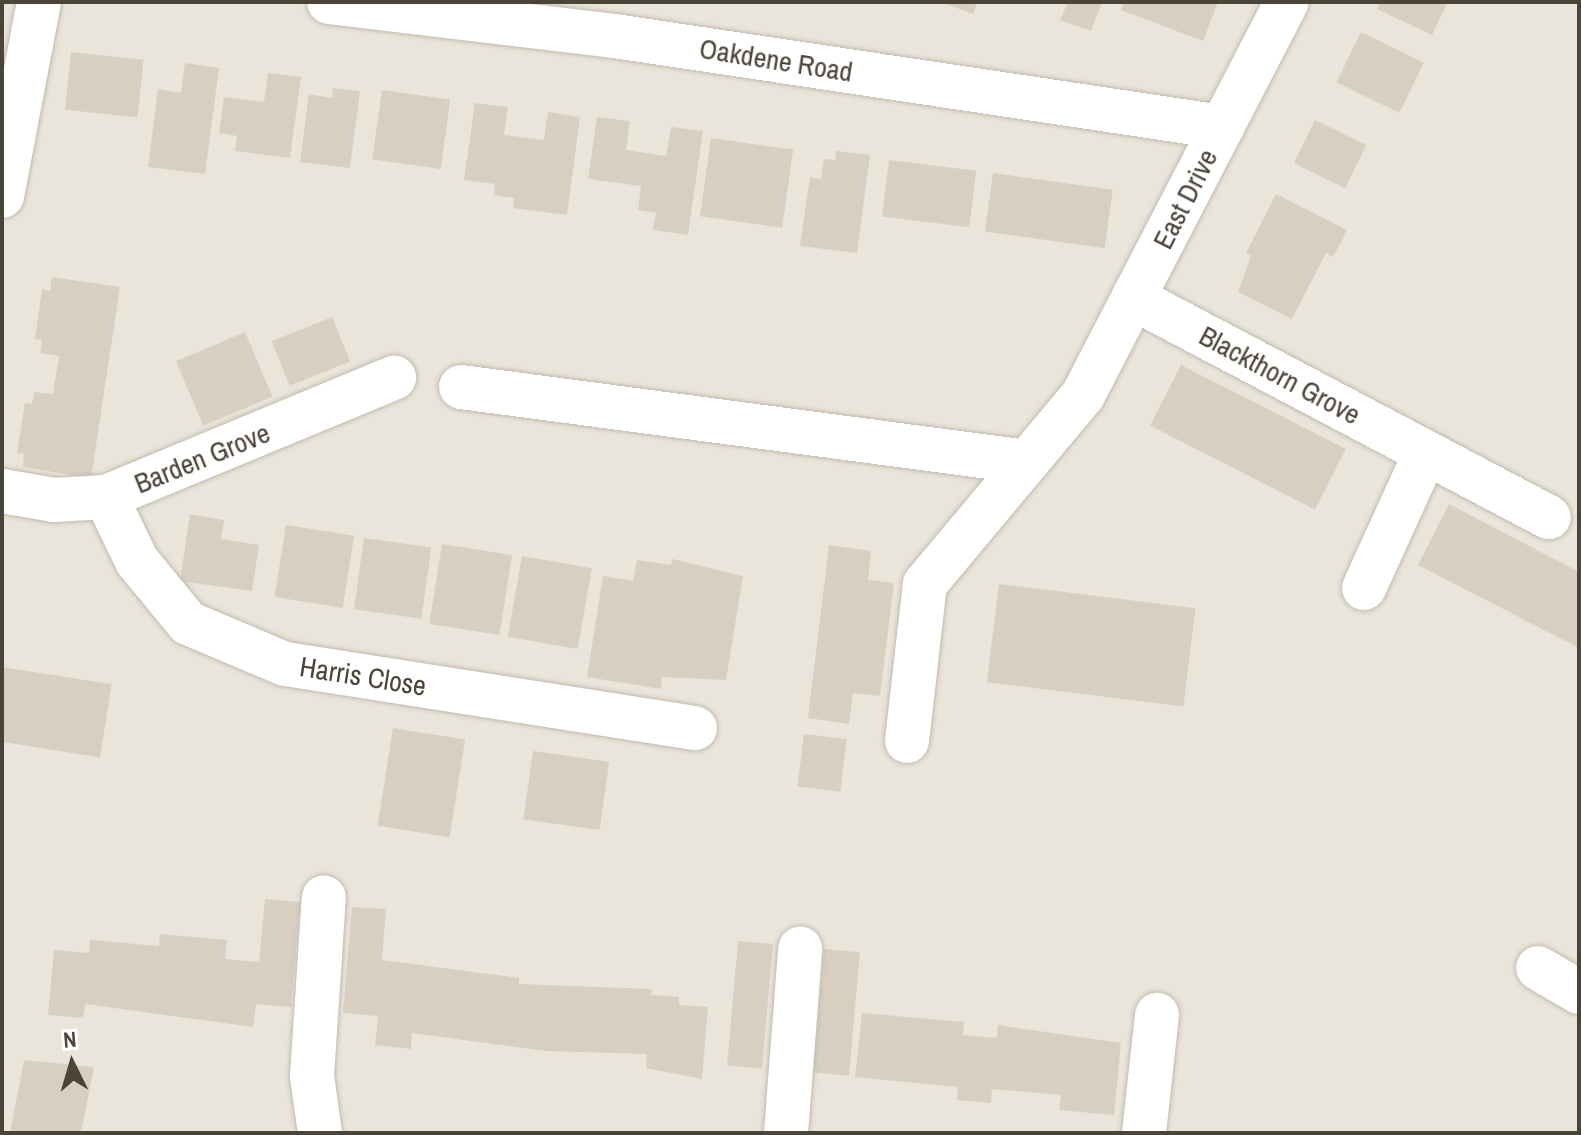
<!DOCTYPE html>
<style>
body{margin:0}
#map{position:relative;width:1581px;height:1135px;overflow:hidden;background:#f6f3ec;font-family:"Archivo Narrow",sans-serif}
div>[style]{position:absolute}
.residential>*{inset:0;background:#eae5da;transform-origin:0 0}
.building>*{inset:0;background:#d8cfc1;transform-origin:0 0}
.roads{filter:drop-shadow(0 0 2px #c2bbae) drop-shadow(0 0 2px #c2bbae)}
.minor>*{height:44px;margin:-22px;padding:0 22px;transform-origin:22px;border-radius:22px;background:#fff}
span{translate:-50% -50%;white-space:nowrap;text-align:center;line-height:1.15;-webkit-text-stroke:8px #fff;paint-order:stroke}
.street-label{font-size:28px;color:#4b4439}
.frame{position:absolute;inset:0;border:4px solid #4b4439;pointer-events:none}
.north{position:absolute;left:32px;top:1023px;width:80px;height:80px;-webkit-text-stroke:6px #fff;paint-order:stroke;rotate:355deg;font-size:22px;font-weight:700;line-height:32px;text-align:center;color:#4b4439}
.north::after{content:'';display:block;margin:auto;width:28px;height:36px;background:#4b4439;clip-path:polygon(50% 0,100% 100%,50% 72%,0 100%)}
</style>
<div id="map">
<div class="residential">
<i style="left:2px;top:2px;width:1577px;height:1131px"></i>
</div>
<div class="building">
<i style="clip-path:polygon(941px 2px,977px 2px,973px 14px)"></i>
<i style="clip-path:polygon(1068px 2px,1102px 2px,1091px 31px,1060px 20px)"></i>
<i style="clip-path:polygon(1124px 2px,1218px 2px,1203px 41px,1121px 10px)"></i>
<i style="clip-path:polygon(1380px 2px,1448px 2px,1432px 35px,1377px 9px)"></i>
<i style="left:1361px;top:32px;width:70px;height:56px;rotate:26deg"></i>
<i style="left:71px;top:52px;width:73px;height:58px;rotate:6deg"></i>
<i style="clip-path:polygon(185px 63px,219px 68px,205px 174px,148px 167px,158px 89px,181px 93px)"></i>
<i style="clip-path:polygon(268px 73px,301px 77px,290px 158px,235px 151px,237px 136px,219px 133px,224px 97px,264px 102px)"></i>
<i style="clip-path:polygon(333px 88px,360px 91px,350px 168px,300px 162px,309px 94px,332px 98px)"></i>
<i style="left:382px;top:90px;width:69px;height:70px;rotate:8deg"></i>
<i style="clip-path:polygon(475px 103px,508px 107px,504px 135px,544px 140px,548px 112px,580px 117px,567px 215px,513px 208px,514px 198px,494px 195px,495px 184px,464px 180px)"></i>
<i style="clip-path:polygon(597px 117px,630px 121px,626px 150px,666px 156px,671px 127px,703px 131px,688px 235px,653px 230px,656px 213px,638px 210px,641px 186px,588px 179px)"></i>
<i style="left:1315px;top:120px;width:57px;height:48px;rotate:26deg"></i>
<i style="left:711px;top:138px;width:83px;height:79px;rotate:8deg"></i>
<i style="clip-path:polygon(836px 151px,870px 155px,857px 253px,800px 246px,810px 177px,821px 179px,824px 159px,835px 160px)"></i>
<i style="left:889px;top:160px;width:88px;height:57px;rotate:7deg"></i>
<i style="left:993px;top:173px;width:121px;height:59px;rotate:8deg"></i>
<i style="clip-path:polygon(1276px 194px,1347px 230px,1333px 257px,1326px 253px,1292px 319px,1238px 292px,1251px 256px,1246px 253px)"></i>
<i style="clip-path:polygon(52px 277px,120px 287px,91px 478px,23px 467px,24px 454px,17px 453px,25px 403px,32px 404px,34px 392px,53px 394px,59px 356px,40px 353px,42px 340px,35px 339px,42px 289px,50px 291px)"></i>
<i style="left:332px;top:317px;width:48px;height:65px;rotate:68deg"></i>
<i style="left:245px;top:332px;width:70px;height:75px;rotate:67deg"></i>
<i style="left:1181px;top:365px;width:185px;height:68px;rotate:27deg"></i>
<i style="clip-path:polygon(1449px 504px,1579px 572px,1579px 648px,1418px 565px)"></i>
<i style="clip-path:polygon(190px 514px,224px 520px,221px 539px,259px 545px,252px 591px,180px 581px)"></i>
<i style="left:286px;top:525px;width:69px;height:73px;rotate:9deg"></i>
<i style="left:364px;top:538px;width:68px;height:72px;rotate:8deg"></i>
<i style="left:442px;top:544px;width:71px;height:81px;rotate:9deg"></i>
<i style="clip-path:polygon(829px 545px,871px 551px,868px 580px,894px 583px,880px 696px,853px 693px,849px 724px,808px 718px)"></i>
<i style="left:522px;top:556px;width:71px;height:82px;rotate:10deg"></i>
<i style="clip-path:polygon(672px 559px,743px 576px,726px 680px,662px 677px,661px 689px,587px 677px,603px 576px,633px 581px,637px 560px,671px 565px)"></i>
<i style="left:999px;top:584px;width:198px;height:99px;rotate:7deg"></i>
<i style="left:2px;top:667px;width:111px;height:74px;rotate:9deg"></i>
<i style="left:393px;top:728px;width:73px;height:99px;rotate:9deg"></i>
<i style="left:804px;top:734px;width:43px;height:53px;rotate:7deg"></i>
<i style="left:533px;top:751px;width:77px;height:69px;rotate:8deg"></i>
<i style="clip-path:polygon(265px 899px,300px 902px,291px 1007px,256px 1004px,253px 1027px,85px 1004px,83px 1018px,48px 1015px,54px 950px,89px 953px,90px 940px,159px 946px,160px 934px,227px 940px,225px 959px,259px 962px)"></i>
<i style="clip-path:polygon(352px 907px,386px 909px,382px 960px,519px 978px,519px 984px,652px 989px,651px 995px,679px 997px,679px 1005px,708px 1007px,702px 1079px,646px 1068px,647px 1054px,546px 1051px,412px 1033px,411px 1049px,375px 1045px,378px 1016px,343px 1013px)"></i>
<i style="left:738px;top:941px;width:35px;height:125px;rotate:5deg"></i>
<i style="left:824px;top:949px;width:36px;height:124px;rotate:5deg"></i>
<i style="clip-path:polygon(862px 1013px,964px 1022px,963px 1035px,997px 1038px,998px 1025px,1121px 1043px,1114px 1115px,1059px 1110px,1061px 1095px,992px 1089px,991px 1103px,957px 1100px,958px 1087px,855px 1077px)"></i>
<i style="clip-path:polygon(24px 1060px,94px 1067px,81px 1133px,10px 1133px)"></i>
</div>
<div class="roads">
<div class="minor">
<i style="left:329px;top:2px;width:294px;rotate:6.8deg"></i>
<i style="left:621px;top:37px;width:608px;rotate:8.52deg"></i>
<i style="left:2px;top:196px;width:197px;rotate:-79.2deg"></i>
<i style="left:1133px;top:298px;width:470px;rotate:27.8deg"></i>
<i style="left:461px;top:387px;width:571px;rotate:7.55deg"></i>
<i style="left:2px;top:491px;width:53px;rotate:9.8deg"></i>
<i style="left:54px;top:500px;width:52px;rotate:-3.3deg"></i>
<i style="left:106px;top:497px;width:312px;rotate:-22.5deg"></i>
<i style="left:106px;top:497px;width:71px;rotate:64.2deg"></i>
<i style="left:137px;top:561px;width:80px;rotate:50.6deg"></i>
<i style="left:188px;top:623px;width:105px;rotate:22.9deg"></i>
<i style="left:285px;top:664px;width:415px;rotate:8.9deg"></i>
<i style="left:1364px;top:588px;width:149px;rotate:-65.5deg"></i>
<i style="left:907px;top:741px;width:158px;rotate:-83.5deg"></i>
<i style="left:925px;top:584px;width:246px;rotate:-50.1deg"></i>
<i style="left:1083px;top:395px;width:443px;rotate:-62.6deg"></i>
<i style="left:1538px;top:968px;width:48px;rotate:30.3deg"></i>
<i style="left:320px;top:1133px;width:58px;rotate:-98deg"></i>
<i style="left:312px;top:1076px;width:179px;rotate:-86.2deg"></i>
<i style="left:786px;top:1133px;width:185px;rotate:-85.6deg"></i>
<i style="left:1144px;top:1133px;width:119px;rotate:-83.7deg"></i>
</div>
</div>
<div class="street-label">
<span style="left:776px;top:60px;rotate:9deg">Oakdene Road</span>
<span style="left:1185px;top:199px;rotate:-63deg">East Drive</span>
<span style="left:1280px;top:375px;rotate:28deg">Blackthorn Grove</span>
<span style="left:202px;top:458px;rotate:-22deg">Barden Grove</span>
<span style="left:363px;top:676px;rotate:9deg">Harris Close</span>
</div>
<div class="frame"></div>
<div class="north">N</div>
</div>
